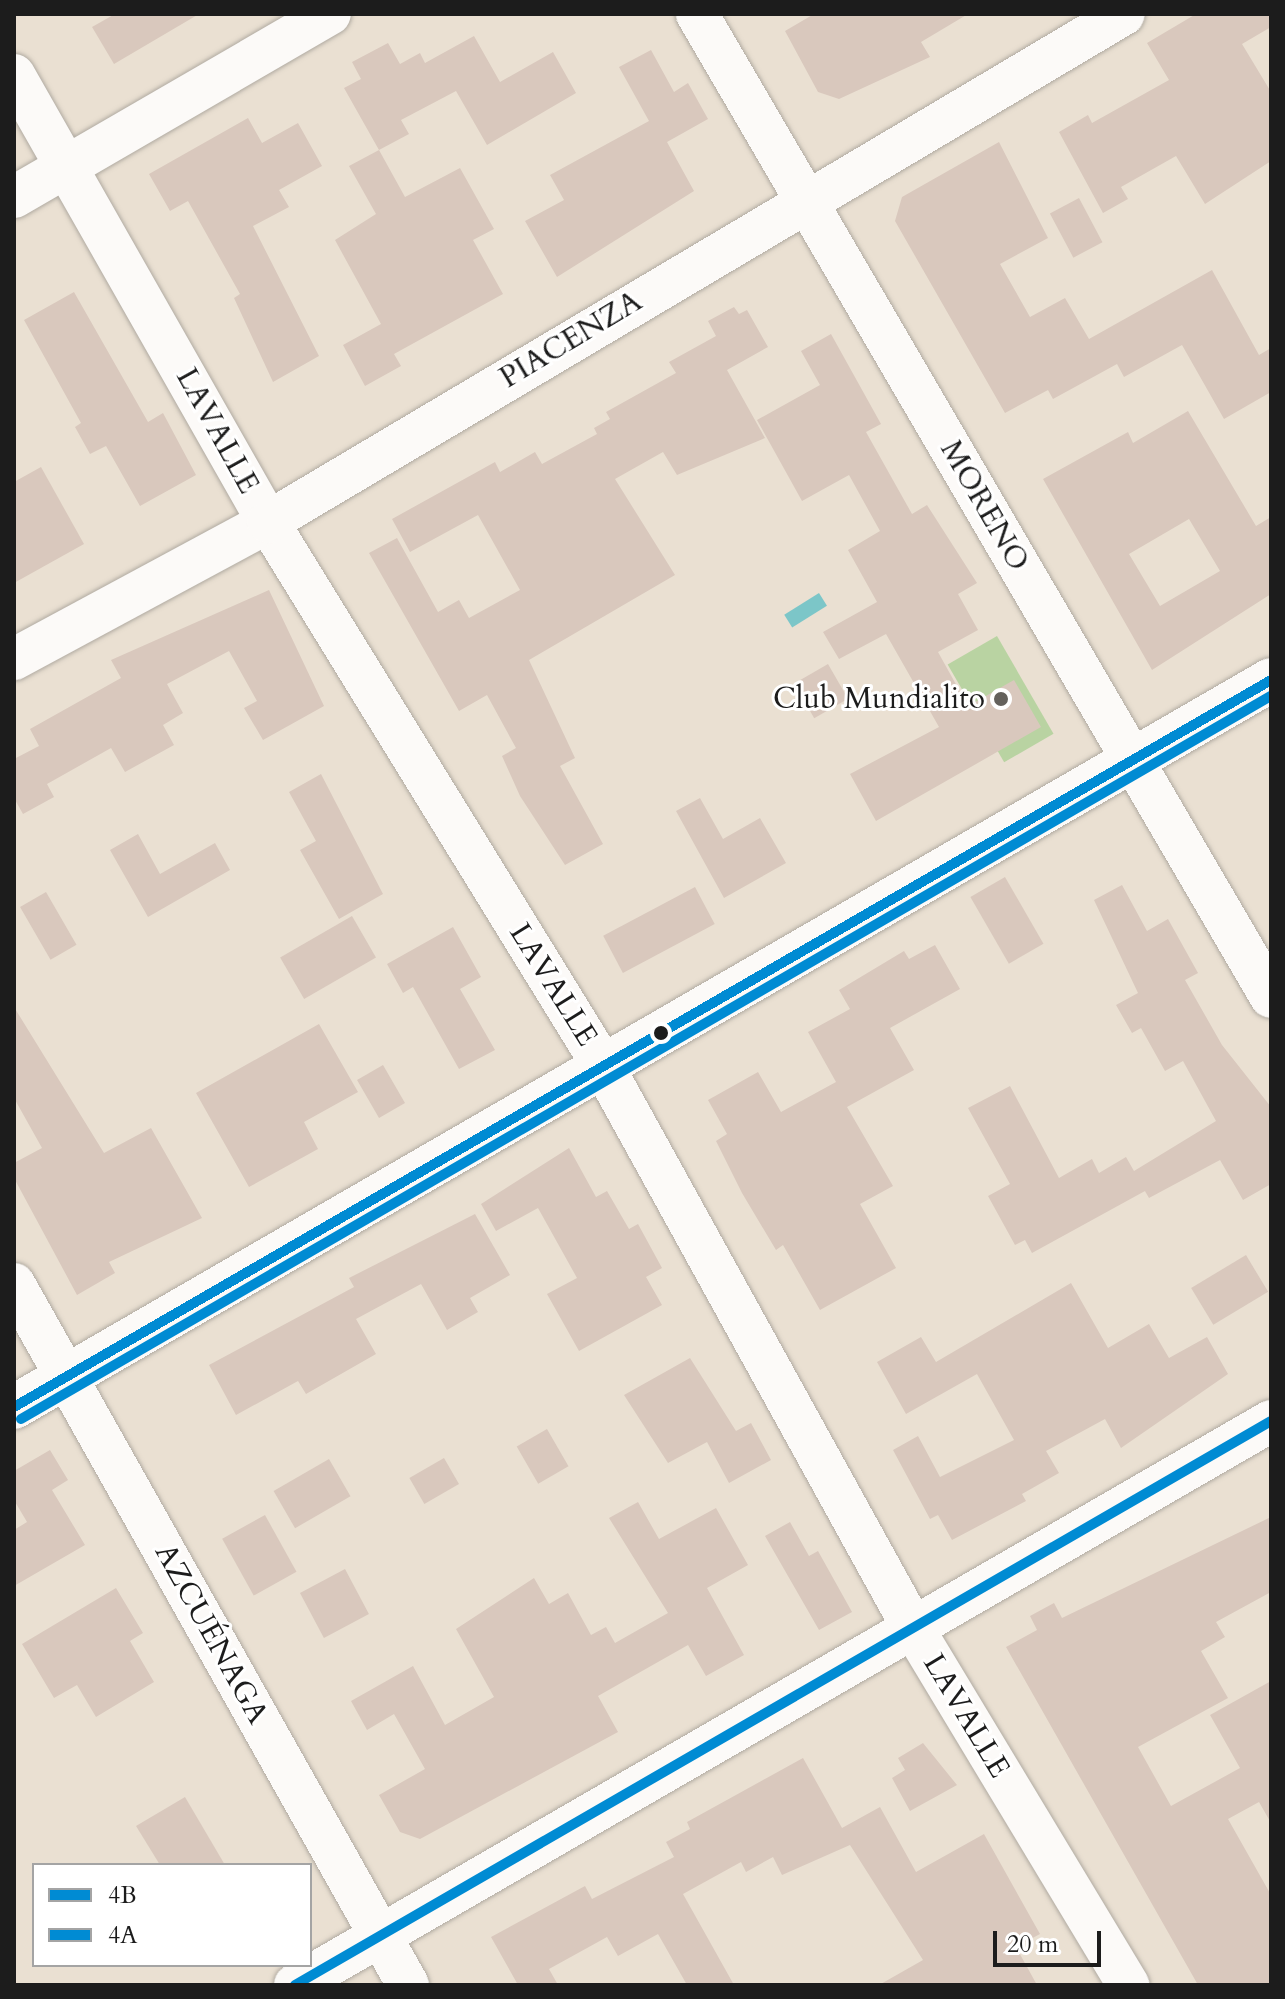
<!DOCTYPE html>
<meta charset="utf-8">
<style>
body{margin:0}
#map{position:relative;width:1285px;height:1999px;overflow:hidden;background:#eae0d2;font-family:Cardo,serif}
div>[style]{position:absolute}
.green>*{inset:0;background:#b9d3a2;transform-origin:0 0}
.water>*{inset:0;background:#7cc6c8;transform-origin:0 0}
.building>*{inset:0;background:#d9c8bd;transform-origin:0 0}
.roads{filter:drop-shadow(0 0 2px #b0aaa1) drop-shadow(0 0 2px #b0aaa1)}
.street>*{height:42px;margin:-21px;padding:0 21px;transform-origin:21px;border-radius:21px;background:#fcfaf8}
.secondary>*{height:44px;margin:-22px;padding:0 22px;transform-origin:22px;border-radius:22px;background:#fcfaf8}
.bus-1>*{height:10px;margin:-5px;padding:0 5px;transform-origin:5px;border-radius:5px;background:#008bd3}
.bus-2>*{height:10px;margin:-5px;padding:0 5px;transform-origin:5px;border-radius:5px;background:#008bd3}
.dots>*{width:22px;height:22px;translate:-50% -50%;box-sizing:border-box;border:4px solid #fff;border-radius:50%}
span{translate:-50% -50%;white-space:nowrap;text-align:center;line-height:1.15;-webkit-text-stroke:6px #fff;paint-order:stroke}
.street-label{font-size:30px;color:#1c1c1c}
.poi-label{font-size:30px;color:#1c1c1c}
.right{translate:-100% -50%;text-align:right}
.frame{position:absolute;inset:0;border:16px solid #1c1c1c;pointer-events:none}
.legend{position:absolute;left:32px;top:1863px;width:280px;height:104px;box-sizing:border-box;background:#fff;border:2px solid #a4a4a4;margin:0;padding:10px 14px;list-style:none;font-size:24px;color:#1c1c1c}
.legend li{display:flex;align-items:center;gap:16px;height:40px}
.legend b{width:40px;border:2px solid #a4a4a4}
.scale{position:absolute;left:993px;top:1931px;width:108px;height:36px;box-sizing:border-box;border:4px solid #1c1c1c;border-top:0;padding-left:10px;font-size:24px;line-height:28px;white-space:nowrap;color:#1c1c1c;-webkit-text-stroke:6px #fff;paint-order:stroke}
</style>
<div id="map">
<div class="green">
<i style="left:997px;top:636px;width:113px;height:57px;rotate:60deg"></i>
</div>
<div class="water">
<i style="left:819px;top:593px;width:15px;height:41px;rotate:58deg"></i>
</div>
<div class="building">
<i style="clip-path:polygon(115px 14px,199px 14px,114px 64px,92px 27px)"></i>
<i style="clip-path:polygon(814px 14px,968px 14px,921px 42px,930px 57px,839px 99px,818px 92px,785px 31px)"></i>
<i style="clip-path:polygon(1196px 14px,1271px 14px,1271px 27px,1242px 44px,1271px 92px,1271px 161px,1205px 204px,1176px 156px,1121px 187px,1128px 199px,1103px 213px,1059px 132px,1088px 115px,1092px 123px,1169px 80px,1147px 43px)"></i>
<i style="clip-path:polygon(474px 36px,500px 82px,553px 52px,576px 93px,487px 145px,456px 91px,401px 120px,409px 134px,379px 150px,405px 197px,460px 168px,494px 229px,473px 240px,503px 294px,394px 354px,401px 366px,365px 386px,343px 345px,381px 324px,335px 240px,376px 214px,349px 166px,379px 150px,344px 88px,361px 79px,352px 62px,388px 43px,400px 64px,420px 53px,425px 63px)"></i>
<i style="clip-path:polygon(651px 50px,674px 92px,688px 83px,708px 119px,667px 142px,694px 191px,557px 277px,525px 221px,564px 200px,550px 175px,649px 121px,619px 67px)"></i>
<i style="clip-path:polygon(248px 118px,262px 143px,298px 123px,322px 166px,279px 190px,289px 207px,253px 226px,319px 356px,273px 382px,234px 298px,240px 294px,188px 201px,170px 211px,149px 174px)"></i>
<i style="clip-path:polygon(999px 142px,1048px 238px,1000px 264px,1030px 317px,1065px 298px,1089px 339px,1212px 270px,1259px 355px,1271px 348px,1271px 392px,1224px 419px,1182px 345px,1124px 377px,1117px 364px,1053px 399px,1048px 390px,1005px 413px,895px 221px,902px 197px)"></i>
<i style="left:1079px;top:198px;width:50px;height:33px;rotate:62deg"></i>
<i style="clip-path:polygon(74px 292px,148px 422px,163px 413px,196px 475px,140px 506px,106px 446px,90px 454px,75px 427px,81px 423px,24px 320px)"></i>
<i style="clip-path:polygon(734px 307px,739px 314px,747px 310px,768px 347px,727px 370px,765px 438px,677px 475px,663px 452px,615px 479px,675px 575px,529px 660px,575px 758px,560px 766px,603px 844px,565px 865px,520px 796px,502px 756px,516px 748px,487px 695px,459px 711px,369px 553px,397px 538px,438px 612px,459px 600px,469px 618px,520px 590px,478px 515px,410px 552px,392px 519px,495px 462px,500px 472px,535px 452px,542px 464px,597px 434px,594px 428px,610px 419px,606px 412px,676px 373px,669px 362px,716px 336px,708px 321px)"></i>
<i style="clip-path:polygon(831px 334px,881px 424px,866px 432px,912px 514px,927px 505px,977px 583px,958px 594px,978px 630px,938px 652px,968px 706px,1014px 680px,1041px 727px,876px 821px,850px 774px,939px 727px,886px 634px,839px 659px,823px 632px,877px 602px,848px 550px,880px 531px,849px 475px,802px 501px,757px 420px,820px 385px,801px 351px)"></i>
<i style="clip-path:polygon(evenodd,1188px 411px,1256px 526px,1271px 517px,1271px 594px,1152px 670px,1043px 479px,1128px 432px,1133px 443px,1188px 411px,1189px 519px,1220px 571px,1160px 606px,1129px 554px,1189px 519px)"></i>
<i style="clip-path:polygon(41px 467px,84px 544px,14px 583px,14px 482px)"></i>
<i style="clip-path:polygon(269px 590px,324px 706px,263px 740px,244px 708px,257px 701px,229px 651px,167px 684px,183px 713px,163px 725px,174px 745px,125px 772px,111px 748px,47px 784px,54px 797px,23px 814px,14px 798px,14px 759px,39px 746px,30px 729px,121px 678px,111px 660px)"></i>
<i style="left:828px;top:664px;width:40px;height:39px;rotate:60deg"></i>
<i style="clip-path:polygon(321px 774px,383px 894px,339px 919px,300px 850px,316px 841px,289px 792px)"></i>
<i style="clip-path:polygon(700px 798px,723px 839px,760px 818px,786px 863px,724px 898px,676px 811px)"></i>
<i style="clip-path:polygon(138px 834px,160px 874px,215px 843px,230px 870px,148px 917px,110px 850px)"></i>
<i style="left:1005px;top:877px;width:77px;height:40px;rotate:60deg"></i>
<i style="clip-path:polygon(1122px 885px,1147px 931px,1168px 919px,1198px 973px,1185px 980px,1222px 1045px,1271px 1107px,1271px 1184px,1243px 1200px,1220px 1160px,1149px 1198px,1142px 1186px,1145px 1191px,1032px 1253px,1025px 1240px,1015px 1245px,988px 1196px,1010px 1184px,968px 1108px,1010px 1086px,1059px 1178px,1092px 1159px,1099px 1173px,1126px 1157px,1134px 1171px,1216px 1121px,1183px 1061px,1165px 1071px,1141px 1028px,1132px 1033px,1116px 1005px,1138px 993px,1094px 900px)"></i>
<i style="left:695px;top:887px;width:42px;height:104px;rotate:62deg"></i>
<i style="left:46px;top:892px;width:61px;height:30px;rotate:60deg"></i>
<i style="left:352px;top:916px;width:48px;height:83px;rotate:60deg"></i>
<i style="clip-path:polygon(453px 927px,481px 977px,460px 989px,495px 1050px,459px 1069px,413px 987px,403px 993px,387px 964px)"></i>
<i style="clip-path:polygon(935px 945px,960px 989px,890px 1028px,914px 1070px,847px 1107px,893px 1186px,860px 1204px,896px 1268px,820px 1310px,783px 1245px,776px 1250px,742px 1193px,716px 1141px,727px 1134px,708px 1100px,758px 1072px,781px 1112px,836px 1082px,808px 1032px,850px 1009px,839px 990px,904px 951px,909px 959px)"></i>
<i style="clip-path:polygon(14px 1007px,104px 1153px,151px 1128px,202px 1218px,109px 1262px,115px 1273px,77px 1295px,14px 1178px,14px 1163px,42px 1148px,14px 1098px)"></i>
<i style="clip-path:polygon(319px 1024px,358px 1092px,304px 1122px,318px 1149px,249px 1187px,196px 1093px)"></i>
<i style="left:383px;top:1065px;width:44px;height:30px;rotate:60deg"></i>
<i style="clip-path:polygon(569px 1148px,596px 1197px,607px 1191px,629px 1229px,638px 1224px,662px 1268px,646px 1277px,662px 1305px,579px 1351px,547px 1294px,577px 1278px,538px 1208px,496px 1231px,481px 1204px)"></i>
<i style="clip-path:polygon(475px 1214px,510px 1275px,470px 1298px,478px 1312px,447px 1330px,421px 1284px,356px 1319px,376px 1354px,306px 1394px,298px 1381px,236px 1415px,209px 1365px,354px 1287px,349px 1278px)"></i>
<i style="left:1246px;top:1255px;width:43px;height:64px;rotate:59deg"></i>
<i style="clip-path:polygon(1071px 1283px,1108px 1348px,1149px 1324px,1169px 1358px,1207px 1337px,1228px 1374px,1121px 1448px,1105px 1419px,1046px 1451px,1059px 1473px,1022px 1494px,1026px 1501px,952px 1540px,938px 1515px,930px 1519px,893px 1450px,918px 1436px,940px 1477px,1014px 1440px,977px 1374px,906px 1414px,877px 1362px,921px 1337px,936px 1362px)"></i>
<i style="clip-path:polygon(690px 1358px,736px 1431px,751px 1423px,771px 1460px,729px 1483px,707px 1442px,668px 1463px,624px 1395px)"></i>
<i style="left:547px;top:1429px;width:43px;height:35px;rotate:60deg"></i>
<i style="clip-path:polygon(50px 1450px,68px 1480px,52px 1490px,85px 1545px,14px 1586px,14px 1530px,27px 1522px,14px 1500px,14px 1471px)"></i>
<i style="left:444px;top:1458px;width:30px;height:40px;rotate:60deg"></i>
<i style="left:329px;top:1459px;width:43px;height:64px;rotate:60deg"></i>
<i style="clip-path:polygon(638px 1502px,659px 1539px,716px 1508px,748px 1565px,707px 1588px,744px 1655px,706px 1676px,688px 1645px,598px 1696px,618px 1732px,420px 1839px,400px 1832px,379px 1795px,425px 1769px,394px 1714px,367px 1730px,351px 1701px,413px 1666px,445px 1725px,494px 1697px,456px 1629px,534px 1578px,549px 1604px,568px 1593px,591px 1635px,606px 1627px,615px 1643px,668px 1613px,609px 1518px)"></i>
<i style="left:265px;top:1515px;width:65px;height:49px;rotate:61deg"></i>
<i style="clip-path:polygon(1271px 1517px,1271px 1592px,1216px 1622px,1225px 1637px,1201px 1651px,1228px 1698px,1138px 1747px,1171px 1806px,1240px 1768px,1210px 1715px,1271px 1681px,1271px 1823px,1259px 1802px,1228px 1819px,1271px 1895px,1271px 1985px,1198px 1985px,1006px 1647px,1037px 1630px,1030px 1616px,1054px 1603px,1062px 1618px)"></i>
<i style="clip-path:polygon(790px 1522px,809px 1556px,818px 1551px,852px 1612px,819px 1630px,765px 1536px)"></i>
<i style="left:345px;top:1569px;width:51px;height:51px;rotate:62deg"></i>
<i style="clip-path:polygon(116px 1588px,143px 1633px,130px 1641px,154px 1682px,96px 1717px,77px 1685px,54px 1698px,22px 1644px)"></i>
<i style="clip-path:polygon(923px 1743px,957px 1785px,910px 1811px,892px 1778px,905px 1770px,898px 1758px)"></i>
<i style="clip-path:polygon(803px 1758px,842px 1828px,880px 1807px,916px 1872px,984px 1834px,1040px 1934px,1016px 1947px,1037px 1985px,879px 1985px,923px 1960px,850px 1845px,782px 1875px,773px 1857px,746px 1872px,741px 1862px,683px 1894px,734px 1985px,687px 1985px,658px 1934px,618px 1956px,607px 1937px,549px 1969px,558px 1985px,518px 1985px,491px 1937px,585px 1886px,592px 1899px,674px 1857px,666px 1842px,690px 1829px,687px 1822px)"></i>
<i style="clip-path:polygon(185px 1797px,225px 1865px,160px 1865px,136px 1826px)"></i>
</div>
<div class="roads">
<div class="street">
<i style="left:697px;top:14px;width:1138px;rotate:59.72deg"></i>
<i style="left:14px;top:75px;width:514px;rotate:60.39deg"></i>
<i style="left:268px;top:522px;width:639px;rotate:58.37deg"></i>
<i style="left:603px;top:1066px;width:642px;rotate:61.12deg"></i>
<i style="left:913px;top:1628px;width:417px;rotate:58.9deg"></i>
<i style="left:14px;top:197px;width:365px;rotate:-30.1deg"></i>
<i style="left:14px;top:659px;width:289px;rotate:-28.3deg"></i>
<i style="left:268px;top:522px;width:995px;rotate:-30.69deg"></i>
<i style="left:14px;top:1284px;width:804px;rotate:60.66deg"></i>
<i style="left:295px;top:1985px;width:1127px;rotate:-30.02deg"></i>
</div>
<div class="secondary">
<i style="left:14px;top:1407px;width:1452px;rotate:-30.04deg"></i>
</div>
</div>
<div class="bus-1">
<i style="left:14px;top:1407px;width:1452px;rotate:-30.04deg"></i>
<i style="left:295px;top:1985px;width:1127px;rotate:-30.02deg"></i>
</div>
<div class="bus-2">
<i style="left:21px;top:1419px;width:1444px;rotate:-30.05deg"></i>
</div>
<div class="dots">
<i style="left:1001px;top:699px;background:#64615c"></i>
<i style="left:661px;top:1033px;background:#1c1c1c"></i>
</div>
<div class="street-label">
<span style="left:571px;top:340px;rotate:-31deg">PIACENZA</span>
<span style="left:217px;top:431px;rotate:61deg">LAVALLE</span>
<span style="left:984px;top:506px;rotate:60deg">MORENO</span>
<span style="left:553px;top:985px;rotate:58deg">LAVALLE</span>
<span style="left:211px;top:1634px;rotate:61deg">AZCUÉNAGA</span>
<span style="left:966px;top:1716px;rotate:59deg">LAVALLE</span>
</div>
<div class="poi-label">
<span class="right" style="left:985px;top:699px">Club Mundialito</span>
</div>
<div class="frame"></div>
<ul class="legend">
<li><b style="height:10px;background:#008bd3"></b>4B</li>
<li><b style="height:10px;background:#008bd3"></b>4A</li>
</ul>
<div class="scale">20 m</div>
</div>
